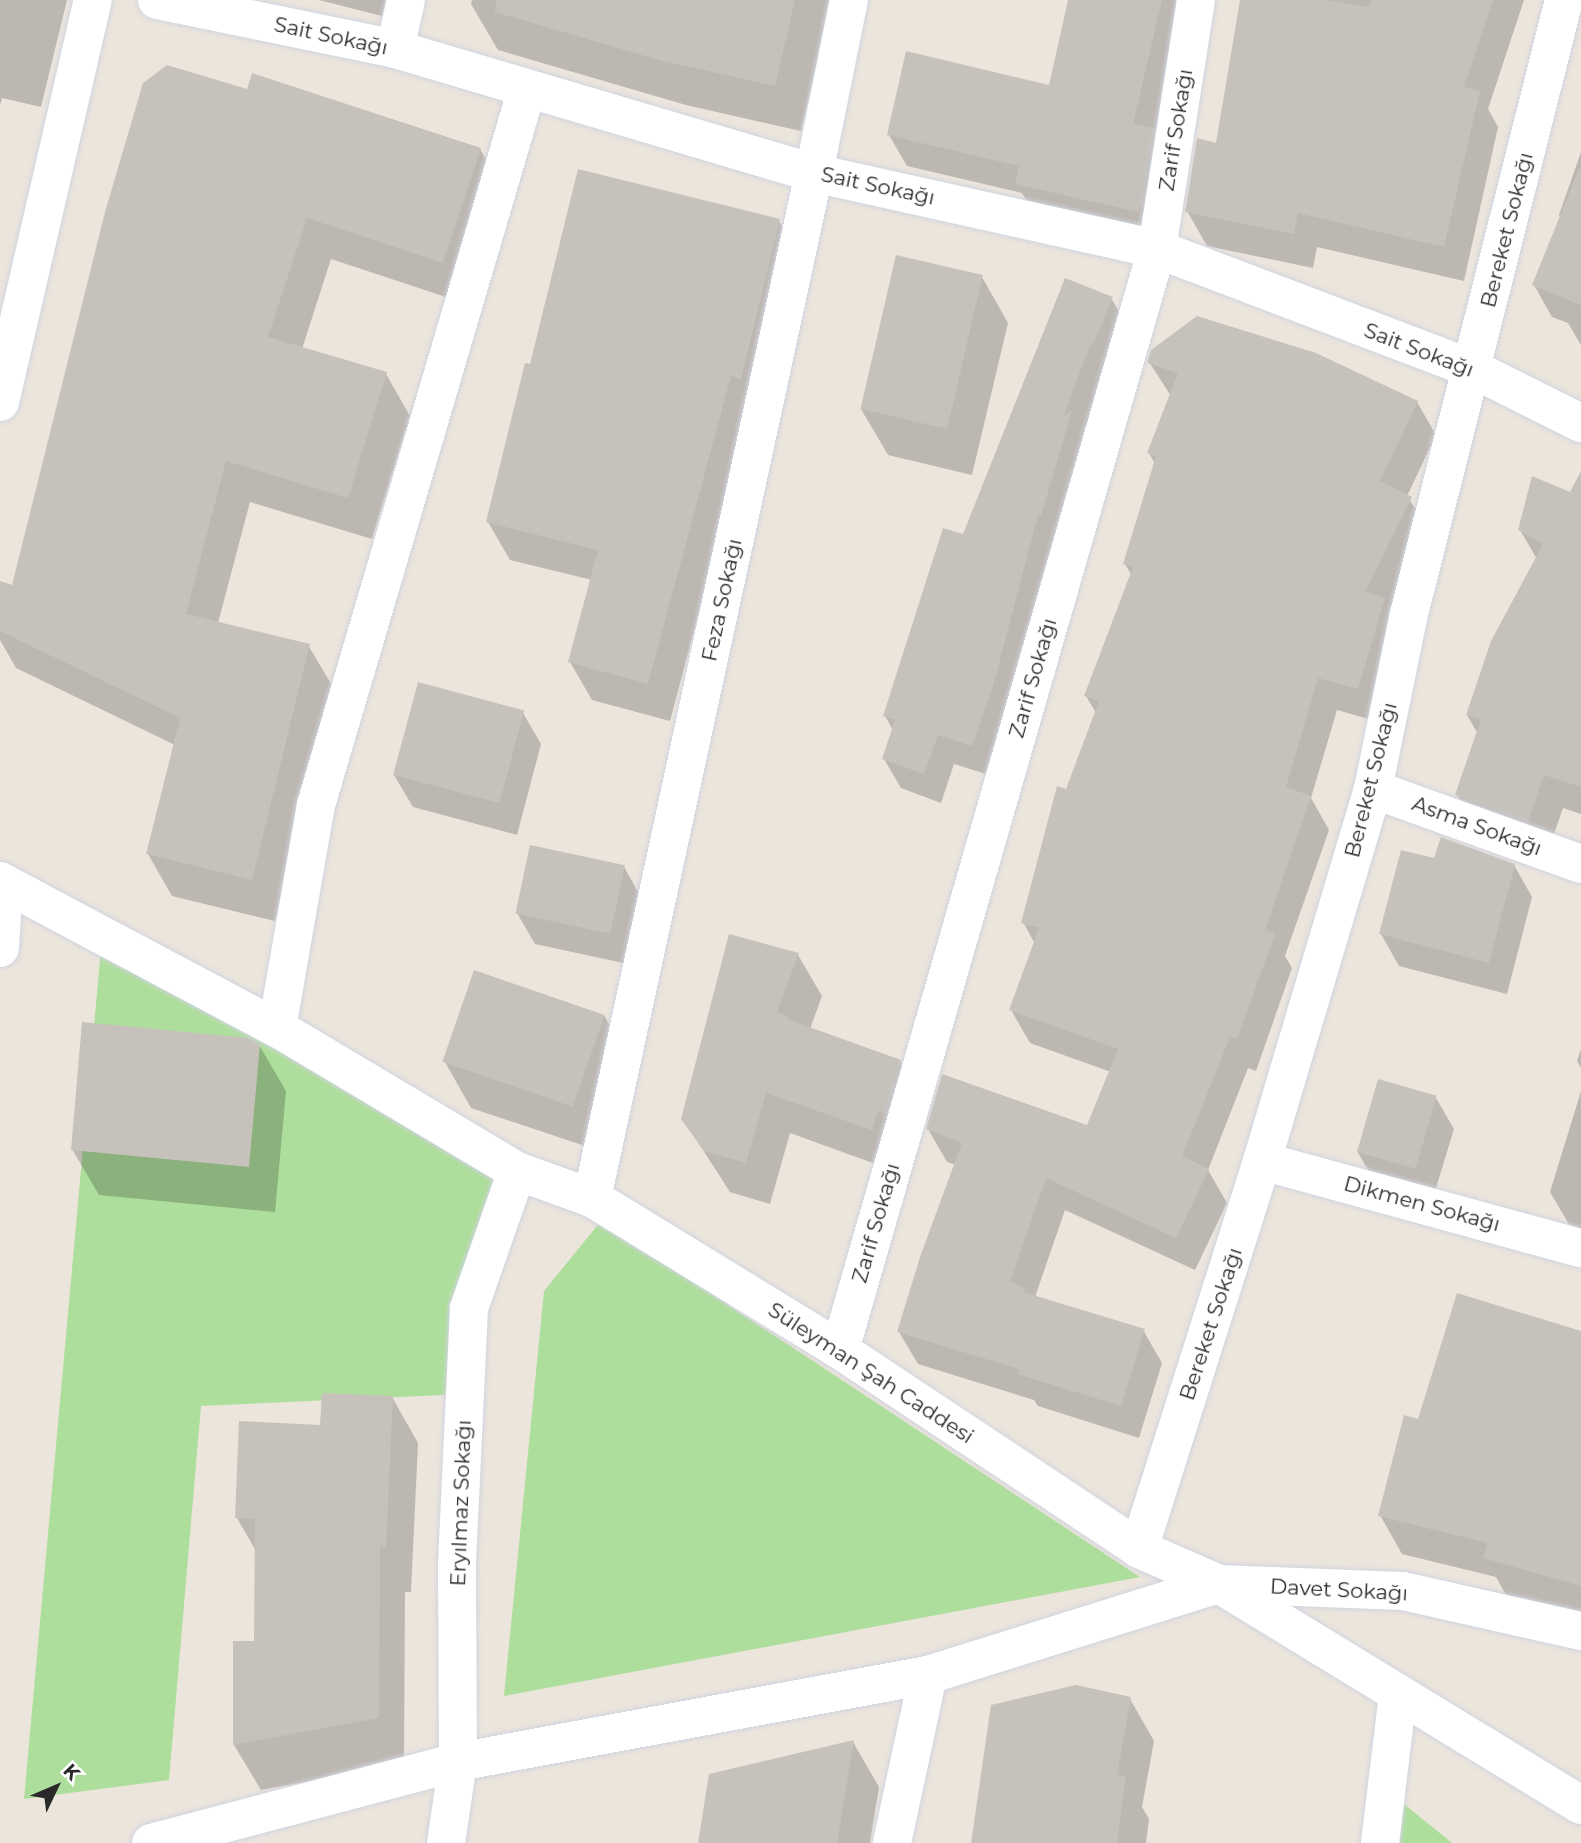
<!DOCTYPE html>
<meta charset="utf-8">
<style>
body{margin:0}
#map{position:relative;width:1581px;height:1843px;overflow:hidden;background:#ebe5dc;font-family:Montserrat,sans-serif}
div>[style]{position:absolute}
.green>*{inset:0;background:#aede9b}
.shadow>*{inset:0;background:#0003}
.building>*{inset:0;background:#c6c2bb;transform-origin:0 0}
.roads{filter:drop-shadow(0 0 2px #d1d3e1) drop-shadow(0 0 2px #d1d3e1)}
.minor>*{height:38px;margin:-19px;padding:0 19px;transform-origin:19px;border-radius:19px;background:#fff}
span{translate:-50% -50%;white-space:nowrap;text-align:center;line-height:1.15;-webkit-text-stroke:7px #fff;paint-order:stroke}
.street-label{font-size:21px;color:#292929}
.north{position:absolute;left:21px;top:1752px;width:70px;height:70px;-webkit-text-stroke:5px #fff;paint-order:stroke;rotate:46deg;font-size:19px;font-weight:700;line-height:28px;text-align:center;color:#292929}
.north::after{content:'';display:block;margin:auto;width:24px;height:32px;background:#292929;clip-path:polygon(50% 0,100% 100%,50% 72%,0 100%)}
</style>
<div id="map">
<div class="green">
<i style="clip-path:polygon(101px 949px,515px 1177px,465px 1394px,201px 1406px,169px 1780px,24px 1799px)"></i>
<i style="clip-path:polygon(601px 1221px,1140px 1577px,504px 1696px,544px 1291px)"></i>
<i style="clip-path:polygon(1404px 1804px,1452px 1843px,1400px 1843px)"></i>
</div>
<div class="shadow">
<i style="clip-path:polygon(0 0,67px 0,41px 107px,2px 98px,0 105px)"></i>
<i style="clip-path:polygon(319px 0,386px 0,382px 16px)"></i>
<i style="clip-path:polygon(472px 0,832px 0,801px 131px,686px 105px,498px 50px,471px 4px)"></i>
<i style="clip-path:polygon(1070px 0,1188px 0,1155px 135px,1171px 162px,1159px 235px,1035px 215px,1022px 193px,907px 166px,889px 135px,1050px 87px)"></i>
<i style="clip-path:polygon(1242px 0,1524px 0,1488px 109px,1498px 127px,1464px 281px,1317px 247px,1313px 268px,1207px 246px,1187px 211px,1218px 145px)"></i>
<i style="clip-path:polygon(248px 91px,480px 149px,505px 191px,467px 304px,331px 259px,302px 349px,386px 374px,410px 416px,372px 539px,250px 502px,218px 623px,308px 645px,333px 687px,275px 921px,172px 896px,148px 854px,175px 745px,16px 668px,0 640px,0 599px,14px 587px)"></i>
<i style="clip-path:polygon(1581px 152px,1581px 345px,1568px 323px,1552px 317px,1534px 285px,1561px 219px,1559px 215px)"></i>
<i style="clip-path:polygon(779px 221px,801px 259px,752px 414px,670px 721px,592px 700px,570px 662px,592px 580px,510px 560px,488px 522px,531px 366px)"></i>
<i style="clip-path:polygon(982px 277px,1008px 323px,972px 475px,888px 455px,861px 409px)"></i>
<i style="clip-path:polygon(1111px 298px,1129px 328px,989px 775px,954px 764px,941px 803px,901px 788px,884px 759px,893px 730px,885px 716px,964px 536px)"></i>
<i style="clip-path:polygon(1149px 362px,1417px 402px,1436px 435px,1407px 496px,1430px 531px,1390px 611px,1402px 632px,1376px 721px,1337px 710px,1311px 798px,1329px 830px,1285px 956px,1292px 968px,1256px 1071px,1248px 1068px,1208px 1170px,1227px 1203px,1195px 1270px,1065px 1210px,1035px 1297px,1143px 1330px,1162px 1363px,1139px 1438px,1038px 1406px,1034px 1400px,918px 1364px,899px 1332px,956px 1165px,947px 1162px,928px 1129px,1088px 1128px,1111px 1072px,1030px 1043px,1011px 1010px,1035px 944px,1023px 922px,1096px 713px,1086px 696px,1132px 576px,1125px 564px,1155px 464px,1149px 453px,1171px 396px)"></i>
<i style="clip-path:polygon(1581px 498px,1581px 814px,1563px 808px,1547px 854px,1477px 829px,1457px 795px,1478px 734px,1467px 715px,1537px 559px,1520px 530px)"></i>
<i style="clip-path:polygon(523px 713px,541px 744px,517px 835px,413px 807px,394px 775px)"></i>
<i style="clip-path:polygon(1435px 860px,1514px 865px,1532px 897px,1507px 994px,1399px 966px,1381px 934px)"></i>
<i style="clip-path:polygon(624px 867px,642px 899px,628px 964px,535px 944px,517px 913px)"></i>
<i style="clip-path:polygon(798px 955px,822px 996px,810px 1029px,900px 1061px,924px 1103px,895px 1171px,790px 1133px,770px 1204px,730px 1192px,683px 1119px)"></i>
<i style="clip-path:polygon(604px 1015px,630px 1061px,600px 1151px,471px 1108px,445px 1062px)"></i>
<i style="clip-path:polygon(259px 1045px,286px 1091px,275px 1212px,99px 1195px,72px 1149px)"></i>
<i style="clip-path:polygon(1581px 1049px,1581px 1068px,1577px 1061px)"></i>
<i style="clip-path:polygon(1581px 1091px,1581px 1229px,1570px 1226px,1550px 1192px)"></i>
<i style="clip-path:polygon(1436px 1098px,1454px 1129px,1432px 1201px,1375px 1182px,1357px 1151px)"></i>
<i style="clip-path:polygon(1581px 1333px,1581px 1618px,1507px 1597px,1496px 1577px,1402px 1554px,1380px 1515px,1420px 1421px)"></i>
<i style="clip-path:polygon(392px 1397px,418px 1443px,411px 1592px,405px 1592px,404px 1764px,261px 1790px,234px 1745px,256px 1643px,256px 1551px,237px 1518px)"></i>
<i style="clip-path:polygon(1130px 1699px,1154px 1741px,1142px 1807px,1149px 1819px,1146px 1843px,973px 1843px)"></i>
<i style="clip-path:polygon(853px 1742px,879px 1787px,870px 1843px,700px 1843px)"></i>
</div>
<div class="building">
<i style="clip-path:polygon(496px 0,795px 0,775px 86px,659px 60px,495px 12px)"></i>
<i style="clip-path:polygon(1068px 0,1162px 0,1133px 124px,1154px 128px,1142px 203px,1138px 212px,1015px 184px,1019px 166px,887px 135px,906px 51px,1049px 85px)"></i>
<i style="clip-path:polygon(1240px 0,1326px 0,1369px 7px,1371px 0,1493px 0,1464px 87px,1480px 91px,1444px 247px,1298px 213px,1294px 234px,1185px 212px,1197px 138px,1216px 143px)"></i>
<i style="clip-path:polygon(167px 65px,247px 89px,252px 73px,481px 148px,443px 263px,307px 218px,268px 337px,387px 372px,348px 498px,226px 461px,186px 614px,310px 644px,252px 880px,146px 854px,180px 718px,0 631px,0 581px,12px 585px,105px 212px,143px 83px)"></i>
<i style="clip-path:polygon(578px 169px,780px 219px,741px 379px,731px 376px,648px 684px,568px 662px,598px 550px,486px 522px,525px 363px,530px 364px)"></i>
<i style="clip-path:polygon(1579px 169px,1581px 169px,1581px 305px,1532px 285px)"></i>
<i style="left:896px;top:255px;width:89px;height:158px;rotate:13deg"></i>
<i style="clip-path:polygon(1065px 278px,1113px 297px,1093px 345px,1090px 344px,1064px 416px,1072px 410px,1041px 516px,1038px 515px,993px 686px,972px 746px,938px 735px,924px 774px,882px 759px,895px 720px,883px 716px,943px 528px,963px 534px)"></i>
<i style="clip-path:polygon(1197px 316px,1316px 353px,1418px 401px,1380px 481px,1412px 497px,1365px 592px,1385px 598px,1358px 689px,1318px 678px,1286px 787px,1311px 796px,1265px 930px,1275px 934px,1237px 1039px,1230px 1037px,1182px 1156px,1209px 1169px,1176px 1238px,1046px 1178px,1010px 1282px,1024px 1287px,1023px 1292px,1145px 1329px,1121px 1406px,1017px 1374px,1019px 1369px,897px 1332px,921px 1254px,962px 1143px,926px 1129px,942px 1074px,1087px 1125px,1118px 1049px,1009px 1010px,1039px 928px,1021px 923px,1057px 786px,1066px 789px,1099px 701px,1084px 696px,1133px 567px,1123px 564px,1156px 456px,1147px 453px,1178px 373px,1147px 363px,1151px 350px)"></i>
<i style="clip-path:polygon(1581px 471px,1581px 787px,1544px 775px,1528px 822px,1455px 795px,1481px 719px,1466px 715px,1491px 641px,1543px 544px,1518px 530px,1532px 476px,1570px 492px)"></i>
<i style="left:418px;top:682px;width:110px;height:96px;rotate:15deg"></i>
<i style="clip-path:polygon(1441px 837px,1515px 864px,1489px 963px,1379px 934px,1401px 850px,1434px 858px)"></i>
<i style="left:530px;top:845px;width:97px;height:70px;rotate:12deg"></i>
<i style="clip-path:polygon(729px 934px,799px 953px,777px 1012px,788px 1016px,787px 1019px,901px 1060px,885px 1114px,878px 1111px,872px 1130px,766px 1093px,746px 1163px,704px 1151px,681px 1119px)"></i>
<i style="left:474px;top:970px;width:138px;height:97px;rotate:19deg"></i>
<i style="clip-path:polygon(82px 1022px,249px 1038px,260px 1044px,249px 1167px,71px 1150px)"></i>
<i style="left:1378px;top:1079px;width:61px;height:76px;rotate:16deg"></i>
<i style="clip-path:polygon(1457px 1293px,1581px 1331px,1581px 1586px,1483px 1558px,1487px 1543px,1378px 1516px,1404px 1415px,1418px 1419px)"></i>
<i style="clip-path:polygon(322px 1393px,393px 1396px,386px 1547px,380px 1547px,379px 1718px,233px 1745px,233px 1641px,254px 1641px,255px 1519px,235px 1518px,239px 1421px,320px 1425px)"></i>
<i style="clip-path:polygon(1076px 1685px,1131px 1697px,1117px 1775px,1126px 1776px,1117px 1843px,971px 1843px,991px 1705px)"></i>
<i style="clip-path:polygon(854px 1740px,837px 1843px,698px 1843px,709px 1774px)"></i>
</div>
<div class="roads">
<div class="minor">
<i style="left:157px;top:0;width:243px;rotate:11.6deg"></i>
<i style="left:395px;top:49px;width:437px;rotate:16.5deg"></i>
<i style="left:814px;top:173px;width:351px;rotate:12.5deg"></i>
<i style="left:1157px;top:249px;width:338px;rotate:20.8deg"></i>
<i style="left:1473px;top:369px;width:121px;rotate:26.6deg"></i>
<i style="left:395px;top:49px;width:50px;rotate:-77.3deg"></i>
<i style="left:0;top:402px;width:413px;rotate:-77deg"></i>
<i style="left:1373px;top:789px;width:221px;rotate:19.8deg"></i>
<i style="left:0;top:881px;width:314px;rotate:28deg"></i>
<i style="left:277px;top:1028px;width:279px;rotate:30.8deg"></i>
<i style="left:517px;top:1171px;width:80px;rotate:19.8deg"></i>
<i style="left:592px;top:1198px;width:291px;rotate:31.5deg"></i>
<i style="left:840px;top:1350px;width:359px;rotate:33.6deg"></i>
<i style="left:1139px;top:1549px;width:87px;rotate:23.6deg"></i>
<i style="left:1219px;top:1584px;width:424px;rotate:31.4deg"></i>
<i style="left:0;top:948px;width:65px;rotate:-86.5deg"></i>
<i style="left:277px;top:1028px;width:226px;rotate:-80.1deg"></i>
<i style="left:316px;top:805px;width:746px;rotate:-73.58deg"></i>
<i style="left:1262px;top:1161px;width:331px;rotate:15.3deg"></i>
<i style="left:592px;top:1198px;width:1049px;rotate:-77.78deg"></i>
<i style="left:814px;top:173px;width:177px;rotate:-78.6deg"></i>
<i style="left:840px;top:1350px;width:1146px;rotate:-73.94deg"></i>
<i style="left:1157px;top:249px;width:252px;rotate:-81.1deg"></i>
<i style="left:1139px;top:1549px;width:407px;rotate:-72.4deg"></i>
<i style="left:1262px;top:1161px;width:388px;rotate:-73.4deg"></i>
<i style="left:1373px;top:789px;width:179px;rotate:-78.4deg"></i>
<i style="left:1409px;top:614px;width:633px;rotate:-75.83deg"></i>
<i style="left:151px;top:1843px;width:318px;rotate:-14.8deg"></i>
<i style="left:458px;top:1762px;width:478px;rotate:-10.5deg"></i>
<i style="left:928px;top:1675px;width:305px;rotate:-17.4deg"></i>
<i style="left:1219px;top:1584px;width:184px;rotate:2.2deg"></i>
<i style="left:1403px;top:1591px;width:182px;rotate:12.7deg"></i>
<i style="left:446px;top:1843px;width:82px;rotate:-81.6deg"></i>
<i style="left:458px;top:1762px;width:199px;rotate:-90.3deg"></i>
<i style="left:457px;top:1563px;width:255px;rotate:-87.3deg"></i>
<i style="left:469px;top:1308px;width:145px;rotate:-70.7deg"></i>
<i style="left:892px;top:1843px;width:172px;rotate:-77.9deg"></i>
<i style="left:1380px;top:1843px;width:149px;rotate:-83.1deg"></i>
</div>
</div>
<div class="street-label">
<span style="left:331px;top:36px;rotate:12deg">Sait Sokağı</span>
<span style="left:1176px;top:130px;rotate:-81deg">Zarif Sokağı</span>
<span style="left:878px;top:186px;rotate:12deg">Sait Sokağı</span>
<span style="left:1507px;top:230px;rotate:-76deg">Bereket Sokağı</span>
<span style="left:1419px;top:350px;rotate:21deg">Sait Sokağı</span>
<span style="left:722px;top:600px;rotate:-78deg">Feza Sokağı</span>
<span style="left:1033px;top:678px;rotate:-74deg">Zarif Sokağı</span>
<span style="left:1371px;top:780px;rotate:-76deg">Bereket Sokağı</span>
<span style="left:1477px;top:826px;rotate:20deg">Asma Sokağı</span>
<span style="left:1422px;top:1204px;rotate:15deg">Dikmen Sokağı</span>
<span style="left:876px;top:1223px;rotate:-74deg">Zarif Sokağı</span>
<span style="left:1211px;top:1324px;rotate:-72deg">Bereket Sokağı</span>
<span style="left:871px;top:1373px;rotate:33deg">Süleyman Şah Caddesi</span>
<span style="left:461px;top:1503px;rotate:-88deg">Eryılmaz Sokağı</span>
<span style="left:1339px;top:1590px;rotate:3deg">Davet Sokağı</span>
</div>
<div class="north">K</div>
</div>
